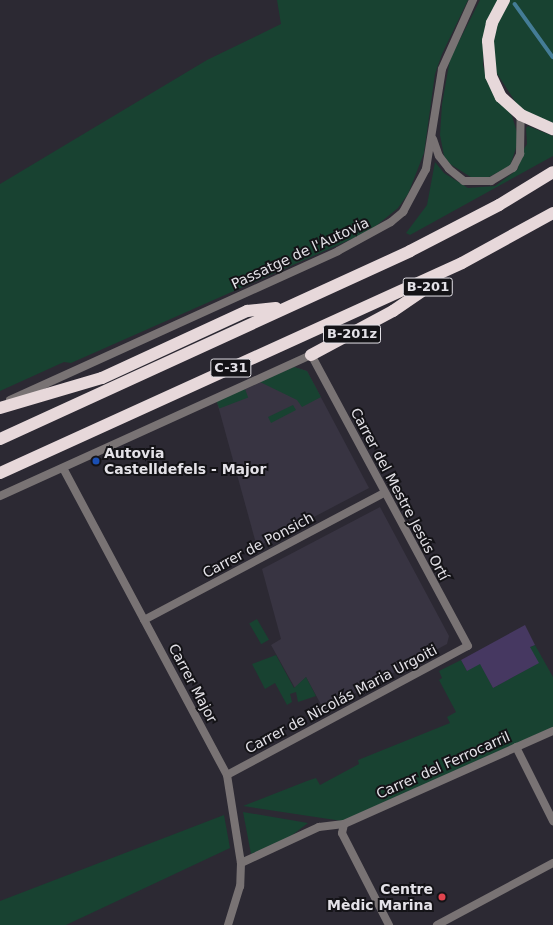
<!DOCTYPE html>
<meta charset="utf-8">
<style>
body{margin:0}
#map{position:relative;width:553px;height:925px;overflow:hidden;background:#2c2933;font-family:"DejaVu Sans",sans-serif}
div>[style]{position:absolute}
.built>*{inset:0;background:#383442}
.green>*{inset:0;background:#184231;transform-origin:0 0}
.stream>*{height:3.5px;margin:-1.75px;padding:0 1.75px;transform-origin:1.75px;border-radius:1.75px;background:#447c96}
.building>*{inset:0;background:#463861}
.minor>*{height:8px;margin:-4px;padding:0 4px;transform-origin:4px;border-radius:4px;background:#797374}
.tertiary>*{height:8px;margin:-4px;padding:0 4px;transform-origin:4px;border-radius:4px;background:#797374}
.motorway>*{height:12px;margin:-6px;padding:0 6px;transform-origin:6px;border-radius:6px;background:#e7d8da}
.dots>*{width:11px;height:11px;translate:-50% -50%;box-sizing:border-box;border:2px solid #141317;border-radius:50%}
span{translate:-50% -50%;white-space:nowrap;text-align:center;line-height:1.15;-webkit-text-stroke:4px #141317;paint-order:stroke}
.shield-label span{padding:1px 3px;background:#141317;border:1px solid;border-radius:3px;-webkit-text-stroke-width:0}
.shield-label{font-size:13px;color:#e4e2e8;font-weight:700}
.street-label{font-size:14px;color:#e4e2e8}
.poi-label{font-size:14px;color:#e4e2e8;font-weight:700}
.left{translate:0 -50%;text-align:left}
.right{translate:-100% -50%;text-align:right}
</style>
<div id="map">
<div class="built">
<i style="clip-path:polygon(294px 367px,307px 371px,369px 488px,257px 547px,217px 402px)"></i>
<i style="clip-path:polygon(380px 507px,449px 636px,447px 644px,324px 710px,306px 677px,295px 688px,271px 645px,281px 639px,262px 569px)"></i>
</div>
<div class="green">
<i style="clip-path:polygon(277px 0,468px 0,442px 54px,435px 74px,424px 153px,408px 194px,398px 208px,376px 226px,354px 238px,71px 363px,64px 362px,0 391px,0 184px,207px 60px,281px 24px)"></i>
<i style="clip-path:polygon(480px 0,498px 0,484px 34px,483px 65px,487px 81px,512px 116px,519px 139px,510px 166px,485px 179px,474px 179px,450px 164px,444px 156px,440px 135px,442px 104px,450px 59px)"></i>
<i style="clip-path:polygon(509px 0,553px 0,553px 123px,520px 109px,494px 69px,491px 53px,499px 17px)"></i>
<i style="clip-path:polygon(528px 126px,553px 136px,553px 156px,410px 235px,406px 233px,427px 205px,435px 162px,444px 173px,468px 188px,495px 186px,518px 169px,519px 157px,527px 144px,526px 128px)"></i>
<i style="clip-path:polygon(294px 367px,307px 371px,321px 397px,302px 407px,297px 400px,260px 382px)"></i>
<i style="left:245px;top:389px;width:9px;height:31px;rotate:69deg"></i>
<i style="clip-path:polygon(293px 405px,296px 410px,271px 423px,268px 417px)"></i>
<i style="left:257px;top:619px;width:24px;height:9px;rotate:60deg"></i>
<i style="clip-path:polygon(535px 645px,553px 677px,553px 727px,342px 821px,243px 806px,307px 781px,316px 778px,320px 785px,359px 764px,358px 760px,450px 723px,447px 717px,456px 712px,439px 680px,442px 678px,439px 671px,461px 660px,467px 671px,479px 661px,493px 688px,538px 663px,526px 649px)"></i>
<i style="clip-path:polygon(276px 655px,294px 688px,306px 677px,316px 696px,298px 702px,296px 692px,290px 694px,292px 702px,287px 705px,275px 683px,265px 689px,252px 664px)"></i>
<i style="clip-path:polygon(243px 812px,308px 823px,291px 836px,251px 854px)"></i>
<i style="clip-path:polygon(224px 815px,230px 848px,66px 925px,0 925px,0 901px)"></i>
</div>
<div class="stream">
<i style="left:515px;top:4px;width:65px;rotate:54.4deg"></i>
</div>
<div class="building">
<i style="clip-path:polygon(525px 625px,535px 645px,530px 647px,539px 663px,493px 688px,480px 664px,467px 671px,461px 660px)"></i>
</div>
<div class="minor">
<i style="left:63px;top:468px;width:348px;rotate:61.9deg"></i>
<i style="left:227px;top:775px;width:89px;rotate:81deg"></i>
<i style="left:241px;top:863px;width:23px;rotate:92deg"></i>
<i style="left:240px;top:886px;width:41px;rotate:107.1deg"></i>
<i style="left:144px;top:620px;width:272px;rotate:-27.9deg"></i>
<i style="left:516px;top:747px;width:83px;rotate:63.4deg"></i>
<i style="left:227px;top:775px;width:273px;rotate:-28.2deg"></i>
<i style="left:468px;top:646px;width:331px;rotate:-118.3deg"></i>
<i style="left:241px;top:863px;width:86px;rotate:-24.8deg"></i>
<i style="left:319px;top:827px;width:25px;rotate:-7deg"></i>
<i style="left:389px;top:925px;width:103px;rotate:-117.1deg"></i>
<i style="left:342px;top:833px;width:9px;rotate:-77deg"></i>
<i style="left:344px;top:824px;width:229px;rotate:-24deg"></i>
<i style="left:437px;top:925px;width:132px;rotate:-28.1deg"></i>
</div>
<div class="tertiary">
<i style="left:433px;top:139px;width:18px;rotate:71deg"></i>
<i style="left:439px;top:156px;width:16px;rotate:52deg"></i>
<i style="left:449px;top:169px;width:19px;rotate:39deg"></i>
<i style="left:464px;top:181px;width:27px"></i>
<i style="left:491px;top:181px;width:26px;rotate:-31deg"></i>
<i style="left:513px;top:168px;width:16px;rotate:-63deg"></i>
<i style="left:520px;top:154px;width:39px;rotate:-89deg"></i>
<i style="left:10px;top:400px;width:360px;rotate:-24.4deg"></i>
<i style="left:338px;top:251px;width:60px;rotate:-28.7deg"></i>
<i style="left:391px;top:222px;width:16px;rotate:-40deg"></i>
<i style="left:403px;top:212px;width:49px;rotate:-61.9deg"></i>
<i style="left:426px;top:169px;width:101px;rotate:-80.9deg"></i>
<i style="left:442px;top:69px;width:76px;rotate:-65.8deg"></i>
<i style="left:0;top:496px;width:341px;rotate:-24.4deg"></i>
</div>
<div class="motorway">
<i style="left:504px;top:0;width:26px;rotate:118deg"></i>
<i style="left:492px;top:23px;width:18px;rotate:103deg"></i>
<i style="left:488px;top:41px;width:35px;rotate:85deg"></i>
<i style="left:491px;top:76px;width:23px;rotate:65deg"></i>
<i style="left:501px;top:97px;width:27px;rotate:42deg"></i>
<i style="left:521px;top:115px;width:35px;rotate:24deg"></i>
<i style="left:311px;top:355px;width:93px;rotate:-28.2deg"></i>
<i style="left:393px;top:311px;width:53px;rotate:-34.3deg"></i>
<i style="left:0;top:408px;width:106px;rotate:-16.4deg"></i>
<i style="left:102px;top:378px;width:160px;rotate:-24.8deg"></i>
<i style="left:247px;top:311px;width:29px;rotate:-6deg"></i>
<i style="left:0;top:439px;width:451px;rotate:-24.6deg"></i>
<i style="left:410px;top:251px;width:100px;rotate:-27.3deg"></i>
<i style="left:499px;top:205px;width:63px;rotate:-31.4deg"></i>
<i style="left:0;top:473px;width:507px;rotate:-24.44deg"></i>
<i style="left:462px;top:263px;width:104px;rotate:-28.8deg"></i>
</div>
<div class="dots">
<i style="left:96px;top:461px;background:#1a4fb4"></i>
<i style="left:442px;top:897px;background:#e0444e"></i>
</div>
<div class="shield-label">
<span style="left:428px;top:287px">B-201</span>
<span style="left:352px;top:334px">B-201z</span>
<span style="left:231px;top:368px">C-31</span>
</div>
<div class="street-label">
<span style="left:300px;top:253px;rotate:-25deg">Passatge de l'Autovia</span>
<span style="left:400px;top:494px;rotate:62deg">Carrer del Mestre Jesús Ortí</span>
<span style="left:258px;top:545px;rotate:-28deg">Carrer de Ponsich</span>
<span style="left:193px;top:683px;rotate:62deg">Carrer Major</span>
<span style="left:341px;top:699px;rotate:-28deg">Carrer de Nicolás Maria Urgoiti</span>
<span style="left:443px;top:765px;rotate:-24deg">Carrer del Ferrocarril</span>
</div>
<div class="poi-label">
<span class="left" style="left:104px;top:461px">Autovia<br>Castelldefels - Major</span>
<span class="right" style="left:433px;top:897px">Centre<br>Mèdic Marina</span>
</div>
</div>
